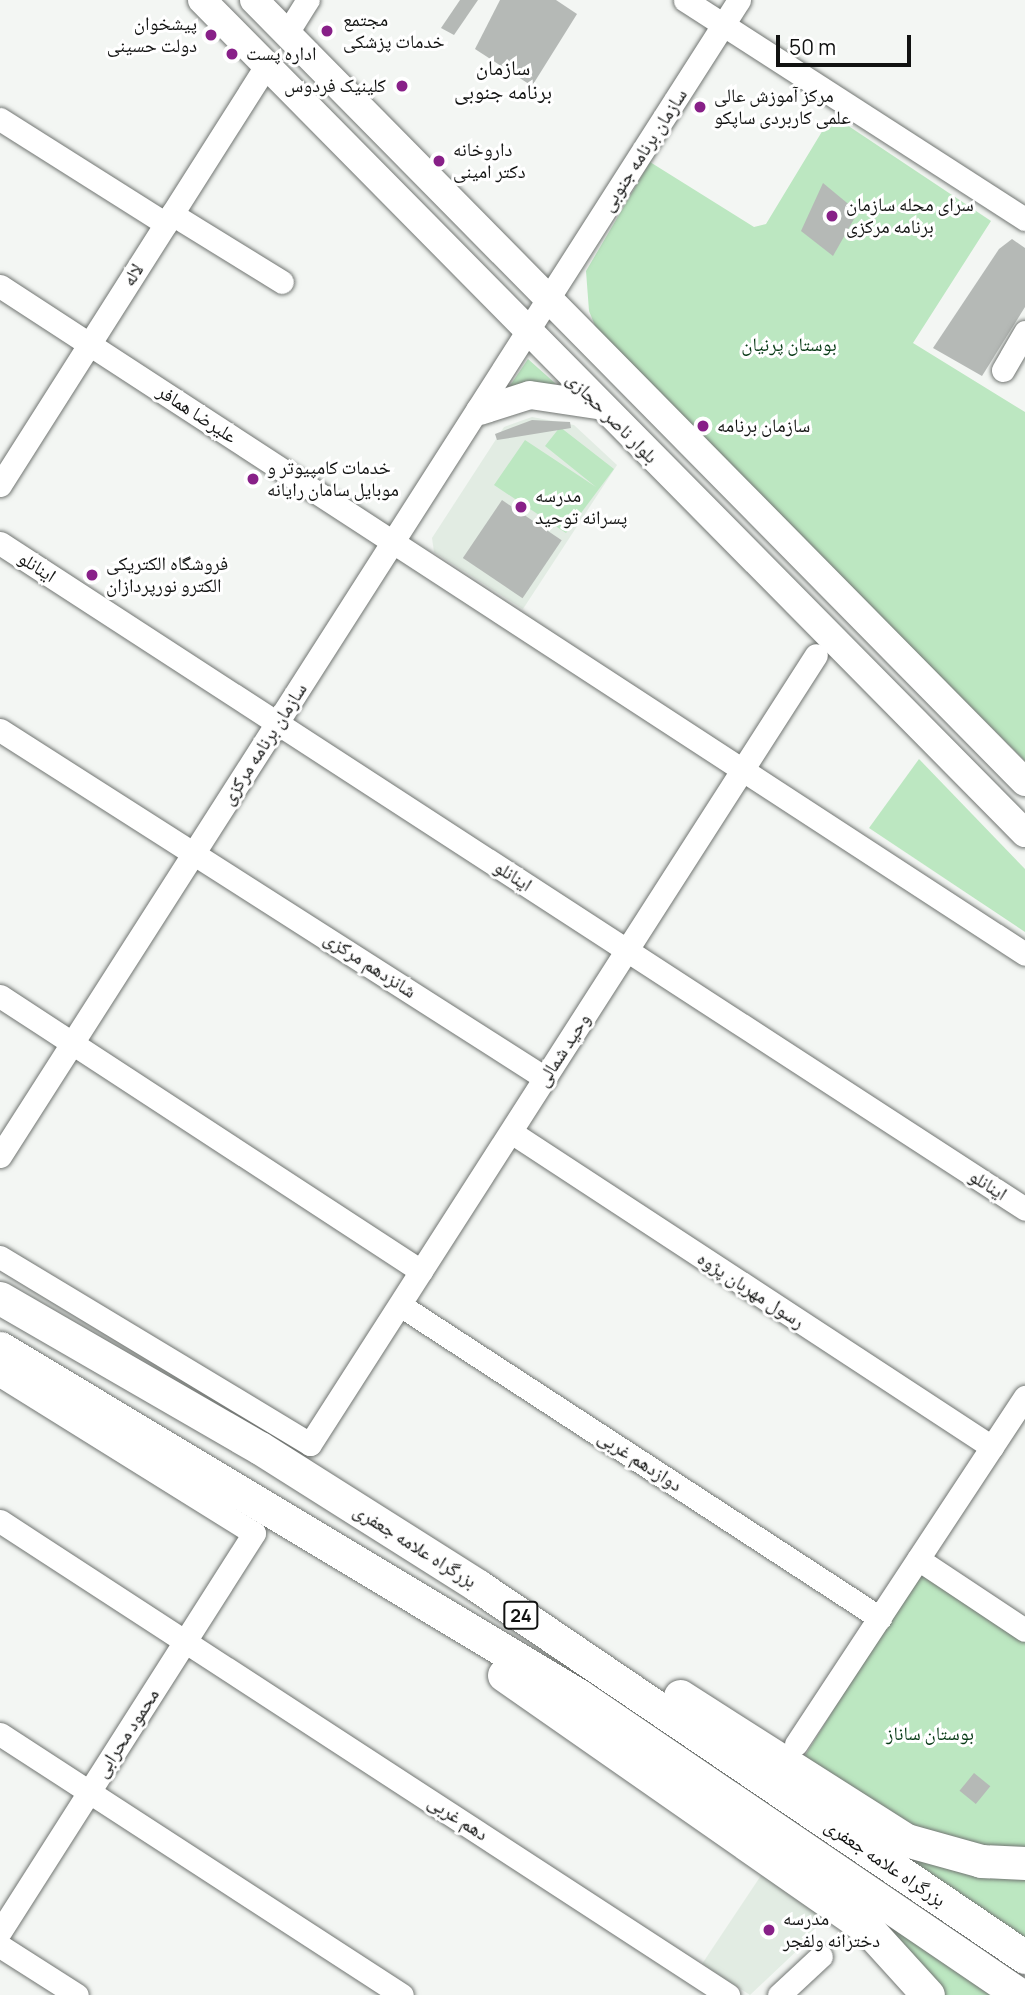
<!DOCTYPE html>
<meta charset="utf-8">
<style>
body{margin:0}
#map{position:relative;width:1025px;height:1995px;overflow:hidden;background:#f3f6f3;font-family:Manrope,"Noto Naskh Arabic",sans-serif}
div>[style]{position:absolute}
.built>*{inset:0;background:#e2ece3}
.green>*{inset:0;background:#bce7c1}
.building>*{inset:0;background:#b5b9b6;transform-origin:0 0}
.roads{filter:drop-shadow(0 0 2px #717572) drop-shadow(0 0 2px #717572)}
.minor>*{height:23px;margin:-11.5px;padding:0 11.5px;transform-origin:11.5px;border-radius:11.5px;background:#fff}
.major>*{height:28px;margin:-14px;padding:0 14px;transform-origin:14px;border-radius:14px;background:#fff}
.highway>*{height:33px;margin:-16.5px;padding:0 16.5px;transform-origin:16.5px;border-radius:16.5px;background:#fff}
.dots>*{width:19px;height:19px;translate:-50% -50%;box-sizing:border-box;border:4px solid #fff;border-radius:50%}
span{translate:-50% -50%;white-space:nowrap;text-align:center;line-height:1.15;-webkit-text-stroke:6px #fff;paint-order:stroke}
.shield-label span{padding:2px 5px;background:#fff;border:2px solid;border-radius:5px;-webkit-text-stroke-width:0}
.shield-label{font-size:18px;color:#111211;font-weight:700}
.poi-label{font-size:19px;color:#111211}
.left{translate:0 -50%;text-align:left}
.right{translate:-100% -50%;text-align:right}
.street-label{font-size:19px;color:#111211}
.park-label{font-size:19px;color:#073a15}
.neighbourhood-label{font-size:21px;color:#111211}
.scale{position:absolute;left:776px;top:35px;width:135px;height:32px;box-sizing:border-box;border:4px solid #111211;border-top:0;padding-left:9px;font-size:21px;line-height:24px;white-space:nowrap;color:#111211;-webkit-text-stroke:5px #fff;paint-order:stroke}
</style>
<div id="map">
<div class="built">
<i style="clip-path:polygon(532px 417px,574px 425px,617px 465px,523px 609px,434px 552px,432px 538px,504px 427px)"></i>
<i style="clip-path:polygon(762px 1874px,824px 1915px,804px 1944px,750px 1995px,702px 1964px)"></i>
</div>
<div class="green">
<i style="clip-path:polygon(832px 115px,991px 221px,913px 343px,1025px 412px,1025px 761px,598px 333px,589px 311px,586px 271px,650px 162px,754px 227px,766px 224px)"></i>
<i style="clip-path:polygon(528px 359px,556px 384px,505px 393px)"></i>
<i style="clip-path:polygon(560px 427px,614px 469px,566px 533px,494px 485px,525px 440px,596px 487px,545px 446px)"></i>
<i style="clip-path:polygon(919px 759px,1025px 869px,1025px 932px,869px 828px)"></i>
<i style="clip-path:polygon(922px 1567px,1025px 1637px,1025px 1858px,945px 1847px,801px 1762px)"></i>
<i style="clip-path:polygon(884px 1835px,1025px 1870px,1025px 1939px,909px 1862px)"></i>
<i style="clip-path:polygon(873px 1914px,997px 1995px,938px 1995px)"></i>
</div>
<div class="building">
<i style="clip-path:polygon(460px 0,478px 0,454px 35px,441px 28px)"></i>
<i style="clip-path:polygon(500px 0,556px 0,577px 14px,532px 86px,475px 49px)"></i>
<i style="clip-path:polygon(823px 183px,858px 212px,833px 256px,801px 231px)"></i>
<i style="clip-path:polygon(1012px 239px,1025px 248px,1025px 307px,982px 376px,933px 348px,999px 249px)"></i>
<i style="clip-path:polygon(532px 420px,570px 422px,571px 428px,497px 440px,495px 434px)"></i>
<i style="left:502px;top:500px;width:72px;height:70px;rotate:34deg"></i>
<i style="left:974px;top:1773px;width:21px;height:23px;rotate:39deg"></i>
</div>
<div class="roads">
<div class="minor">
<i style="left:685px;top:0;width:404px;rotate:32.8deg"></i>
<i style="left:287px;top:33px;width:39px;rotate:-58deg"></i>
<i style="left:0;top:119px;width:196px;rotate:32.3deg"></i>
<i style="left:172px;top:214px;width:129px;rotate:31.7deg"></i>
<i style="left:0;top:286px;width:1223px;rotate:33.09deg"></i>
<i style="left:1003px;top:370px;width:44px;rotate:-59.9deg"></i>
<i style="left:0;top:485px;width:498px;rotate:-57.6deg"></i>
<i style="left:0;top:543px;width:1222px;rotate:33.01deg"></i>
<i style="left:0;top:730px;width:647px;rotate:32.56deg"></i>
<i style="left:0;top:996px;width:503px;rotate:33.15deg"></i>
<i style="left:511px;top:1132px;width:575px;rotate:33.22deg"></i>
<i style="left:0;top:1156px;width:1372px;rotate:-57.41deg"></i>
<i style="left:0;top:1257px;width:362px;rotate:31.1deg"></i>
<i style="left:310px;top:1444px;width:937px;rotate:-57.33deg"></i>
<i style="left:400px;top:1305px;width:573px;rotate:33.11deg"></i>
<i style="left:0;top:1375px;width:299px;rotate:31.9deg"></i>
<i style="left:254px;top:1533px;width:472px;rotate:122.5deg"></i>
<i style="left:0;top:1521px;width:869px;rotate:33.07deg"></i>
<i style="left:918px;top:1559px;width:128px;rotate:33.6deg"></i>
<i style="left:0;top:1734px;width:479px;rotate:33deg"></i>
<i style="left:796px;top:1744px;width:416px;rotate:-56.6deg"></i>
<i style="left:0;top:1946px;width:91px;rotate:32.5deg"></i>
<i style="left:779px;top:1995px;width:57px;rotate:-42.9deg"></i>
</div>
<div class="major">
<i style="left:202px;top:0;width:1171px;rotate:45.35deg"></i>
<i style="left:254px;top:0;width:1098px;rotate:45.41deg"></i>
<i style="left:480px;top:411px;width:52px;rotate:-17.7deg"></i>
<i style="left:530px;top:395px;width:69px;rotate:8.4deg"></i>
</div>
<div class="highway">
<i style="left:0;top:1298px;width:300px;rotate:30deg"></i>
<i style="left:260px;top:1448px;width:258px;rotate:32.3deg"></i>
<i style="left:478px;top:1586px;width:661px;rotate:34.15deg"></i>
<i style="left:0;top:1348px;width:674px;rotate:30.98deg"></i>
<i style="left:578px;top:1695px;width:534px;rotate:34.17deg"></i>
<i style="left:504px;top:1675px;width:444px;rotate:34.9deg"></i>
<i style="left:868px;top:1929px;width:89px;rotate:47.7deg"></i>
<i style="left:680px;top:1696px;width:268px;rotate:32.5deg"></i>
<i style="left:906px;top:1840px;width:78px;rotate:15.6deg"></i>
<i style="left:981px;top:1861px;width:44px;rotate:2.6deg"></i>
</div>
</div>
<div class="dots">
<i style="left:327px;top:31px;background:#882088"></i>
<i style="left:211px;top:35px;background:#882088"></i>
<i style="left:232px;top:54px;background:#882088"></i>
<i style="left:402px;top:86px;background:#882088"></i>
<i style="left:700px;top:107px;background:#882088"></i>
<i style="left:439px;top:161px;background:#882088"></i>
<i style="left:832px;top:216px;background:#882088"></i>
<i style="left:703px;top:426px;background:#882088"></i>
<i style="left:253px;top:479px;background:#882088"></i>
<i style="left:521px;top:507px;background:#882088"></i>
<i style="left:92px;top:575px;background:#882088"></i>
<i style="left:769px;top:1930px;background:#882088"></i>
</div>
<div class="shield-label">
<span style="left:521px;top:1615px">24</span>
</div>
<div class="poi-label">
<span class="left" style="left:343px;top:31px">مجتمع<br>خدمات پزشکی</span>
<span class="right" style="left:197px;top:35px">پیشخوان<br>دولت حسینی</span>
<span class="left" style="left:246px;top:54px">اداره پست</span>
<span class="right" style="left:386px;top:86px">کلینیک فردوس</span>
<span class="left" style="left:714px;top:107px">مرکز آموزش عالی<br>علمی کاربردی ساپکو</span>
<span class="left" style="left:453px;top:161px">داروخانه<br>دکتر امینی</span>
<span class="left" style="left:846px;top:216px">سرای محله سازمان<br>برنامه مرکزی</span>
<span class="left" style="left:717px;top:426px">سازمان برنامه</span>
<span class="left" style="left:267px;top:479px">خدمات کامپیوتر و<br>موبایل سامان رایانه</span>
<span class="left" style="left:535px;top:507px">مدرسه<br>پسرانه توحید</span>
<span class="left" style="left:106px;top:575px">فروشگاه الکتریکی<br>الکترو نورپردازان</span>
<span class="left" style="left:783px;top:1930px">مدرسه<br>دخترانه ولفجر</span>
</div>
<div class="street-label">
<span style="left:644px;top:150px;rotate:-57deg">سازمان برنامه جنوبی</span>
<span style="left:133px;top:275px;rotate:-58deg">لاله</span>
<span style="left:197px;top:414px;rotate:33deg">علیرضا همافر</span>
<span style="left:612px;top:418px;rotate:45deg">بلوار ناصر حجازی</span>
<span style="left:37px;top:567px;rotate:33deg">اینانلو</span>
<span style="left:264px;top:744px;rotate:-57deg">سازمان برنامه مرکزی</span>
<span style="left:513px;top:876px;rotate:33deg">اینانلو</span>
<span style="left:370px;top:965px;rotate:33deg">شانزدهم مرکزی</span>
<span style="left:563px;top:1050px;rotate:-57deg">وحید شمالی</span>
<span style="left:988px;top:1185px;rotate:33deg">اینانلو</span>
<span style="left:751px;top:1290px;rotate:33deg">رسول مهربان پژوه</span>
<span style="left:640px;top:1461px;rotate:33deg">دوازدهم غربی</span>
<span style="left:415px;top:1546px;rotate:32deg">بزرگراه علامه جعفری</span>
<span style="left:127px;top:1733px;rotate:-57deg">محمود محرابی</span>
<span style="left:458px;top:1818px;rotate:33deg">دهم غربی</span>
<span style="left:885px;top:1863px;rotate:34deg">بزرگراه علامه جعفری</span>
</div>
<div class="park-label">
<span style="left:789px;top:345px">بوستان پرنیان</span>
<span style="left:930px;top:1734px">بوستان ساناز</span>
</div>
<div class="neighbourhood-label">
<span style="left:503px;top:79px">سازمان<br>برنامه جنوبی</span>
</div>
<div class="scale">50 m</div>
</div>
